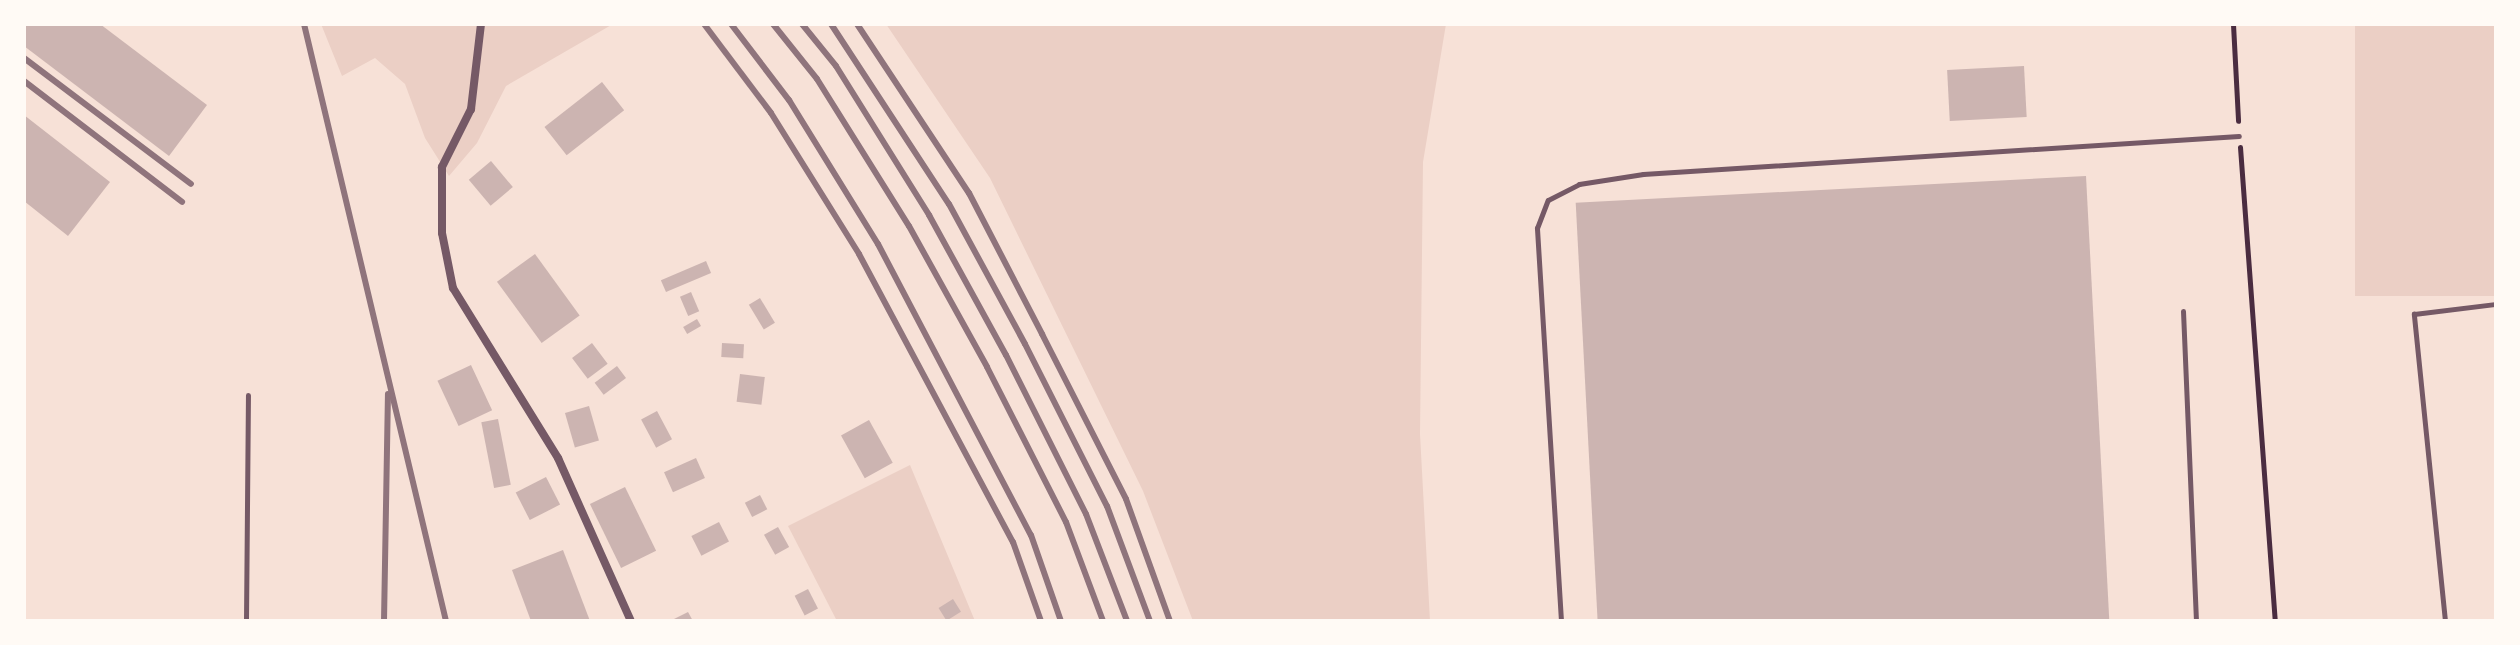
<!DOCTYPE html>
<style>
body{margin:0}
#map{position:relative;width:2520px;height:645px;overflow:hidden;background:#f7e1d7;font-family:"Fira Sans",sans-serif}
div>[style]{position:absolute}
.green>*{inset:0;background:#ebcfc5;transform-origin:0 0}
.building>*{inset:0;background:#ccb4b1;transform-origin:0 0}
.path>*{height:5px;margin:-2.5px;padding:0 2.5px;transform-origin:2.5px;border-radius:2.5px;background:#4a2c40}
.service>*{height:5px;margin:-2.5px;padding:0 2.5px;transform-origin:2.5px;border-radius:2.5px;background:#755966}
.minor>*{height:8px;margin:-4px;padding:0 4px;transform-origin:4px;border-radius:4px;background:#755966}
.rail>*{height:6px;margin:-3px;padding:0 3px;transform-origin:3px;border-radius:3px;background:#8f747c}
span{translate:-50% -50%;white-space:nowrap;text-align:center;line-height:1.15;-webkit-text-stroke:6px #fffaf5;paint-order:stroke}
.frame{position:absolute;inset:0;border:26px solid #fffaf5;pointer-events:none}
</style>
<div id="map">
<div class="green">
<i style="clip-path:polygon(321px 24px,613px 24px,506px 86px,477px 143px,449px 176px,425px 138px,405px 84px,375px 58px,342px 76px)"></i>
<i style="clip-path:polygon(886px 24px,1446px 24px,1423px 162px,1420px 434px,1430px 621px,1193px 621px,1143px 491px,990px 178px)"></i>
<i style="left:2355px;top:24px;width:141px;height:272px"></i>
<i style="clip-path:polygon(910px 465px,975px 621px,837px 621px,788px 526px)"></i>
</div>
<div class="building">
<i style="clip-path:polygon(24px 24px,100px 24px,207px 105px,169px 156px,24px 46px)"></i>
<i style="left:2024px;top:66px;width:51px;height:77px;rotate:87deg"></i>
<i style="left:602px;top:82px;width:36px;height:73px;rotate:52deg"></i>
<i style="clip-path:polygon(24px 115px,110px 182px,68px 236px,24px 201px)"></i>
<i style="left:491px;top:161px;width:34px;height:29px;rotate:50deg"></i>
<i style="left:2086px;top:176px;width:446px;height:511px;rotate:87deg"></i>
<i style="left:535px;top:254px;width:76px;height:47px;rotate:54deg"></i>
<i style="left:706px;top:261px;width:13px;height:49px;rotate:67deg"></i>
<i style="left:691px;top:292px;width:21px;height:12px;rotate:67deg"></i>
<i style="left:760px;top:298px;width:29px;height:13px;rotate:59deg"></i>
<i style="left:697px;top:319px;width:8px;height:16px;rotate:60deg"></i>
<i style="left:592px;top:343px;width:26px;height:25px;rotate:53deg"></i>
<i style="left:722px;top:343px;width:22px;height:14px;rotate:3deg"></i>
<i style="left:471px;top:365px;width:50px;height:37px;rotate:65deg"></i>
<i style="left:617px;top:366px;width:15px;height:28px;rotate:53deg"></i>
<i style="left:740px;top:374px;width:25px;height:28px;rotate:7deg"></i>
<i style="left:589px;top:406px;width:36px;height:25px;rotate:74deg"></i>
<i style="left:657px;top:411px;width:32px;height:18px;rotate:62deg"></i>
<i style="left:498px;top:419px;width:67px;height:17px;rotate:79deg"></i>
<i style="left:869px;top:420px;width:49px;height:32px;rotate:61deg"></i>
<i style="left:696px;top:458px;width:22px;height:35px;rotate:66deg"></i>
<i style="left:546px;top:477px;width:31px;height:34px;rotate:63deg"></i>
<i style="left:625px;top:487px;width:71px;height:39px;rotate:64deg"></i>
<i style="left:760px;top:495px;width:16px;height:17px;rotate:63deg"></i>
<i style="left:719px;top:522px;width:22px;height:31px;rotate:63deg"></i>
<i style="left:778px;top:527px;width:23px;height:16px;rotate:61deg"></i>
<i style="clip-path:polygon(563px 550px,590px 621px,531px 621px,512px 570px)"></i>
<i style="left:808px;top:589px;width:22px;height:15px;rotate:63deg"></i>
<i style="left:953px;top:599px;width:15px;height:17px;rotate:58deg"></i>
<i style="clip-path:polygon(688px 612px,693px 621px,670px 621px)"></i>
</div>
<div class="path">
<i style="left:2233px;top:24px;width:97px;rotate:87deg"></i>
<i style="left:2240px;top:147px;width:475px;rotate:85.8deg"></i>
</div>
<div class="service">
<i style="left:2183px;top:311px;width:310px;rotate:87.6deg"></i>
<i style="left:246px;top:621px;width:226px;rotate:-89.5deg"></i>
<i style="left:1561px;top:621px;width:394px;rotate:-93.5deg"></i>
<i style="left:1537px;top:228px;width:30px;rotate:-69deg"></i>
<i style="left:1548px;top:200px;width:35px;rotate:-27deg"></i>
<i style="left:1579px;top:184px;width:65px;rotate:-8.9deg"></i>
<i style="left:1643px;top:174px;width:597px;rotate:-3.65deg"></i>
<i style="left:2445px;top:621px;width:309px;rotate:-95.8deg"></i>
<i style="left:2414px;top:314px;width:83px;rotate:-7deg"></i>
</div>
<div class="minor">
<i style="left:481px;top:24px;width:86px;rotate:96.7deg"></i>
<i style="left:471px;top:109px;width:65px;rotate:116.6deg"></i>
<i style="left:442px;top:167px;width:66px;rotate:90deg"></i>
<i style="left:442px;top:233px;width:56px;rotate:78.7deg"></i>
<i style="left:453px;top:288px;width:200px;rotate:58.3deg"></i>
<i style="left:558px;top:458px;width:179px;rotate:65.9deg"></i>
</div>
<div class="rail">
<i style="left:304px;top:24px;width:614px;rotate:76.62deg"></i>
<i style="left:704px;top:24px;width:111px;rotate:53deg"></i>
<i style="left:771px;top:113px;width:166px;rotate:58deg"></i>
<i style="left:859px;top:254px;width:327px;rotate:61.9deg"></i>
<i style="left:1013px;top:542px;width:84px;rotate:70.5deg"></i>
<i style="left:731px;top:24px;width:96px;rotate:52.7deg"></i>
<i style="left:789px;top:100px;width:169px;rotate:58.3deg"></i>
<i style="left:878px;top:244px;width:329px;rotate:62.3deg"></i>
<i style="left:1031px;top:535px;width:91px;rotate:70.8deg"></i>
<i style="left:773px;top:24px;width:70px;rotate:51.3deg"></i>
<i style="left:817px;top:79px;width:173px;rotate:58deg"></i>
<i style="left:909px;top:226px;width:161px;rotate:61deg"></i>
<i style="left:987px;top:367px;width:174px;rotate:63deg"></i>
<i style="left:1066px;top:522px;width:106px;rotate:69.5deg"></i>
<i style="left:802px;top:24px;width:54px;rotate:51deg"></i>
<i style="left:836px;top:66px;width:176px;rotate:58deg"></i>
<i style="left:929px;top:215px;width:160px;rotate:61.2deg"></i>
<i style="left:1006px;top:355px;width:178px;rotate:63.3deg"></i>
<i style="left:1086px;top:514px;width:115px;rotate:69deg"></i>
<i style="left:831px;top:24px;width:215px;rotate:56.8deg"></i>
<i style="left:949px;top:204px;width:159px;rotate:61.5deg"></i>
<i style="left:1025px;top:344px;width:182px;rotate:63.2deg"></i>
<i style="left:1107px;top:506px;width:123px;rotate:69.5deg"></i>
<i style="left:857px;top:24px;width:203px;rotate:56.5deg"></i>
<i style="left:969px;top:193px;width:159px;rotate:62.6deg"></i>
<i style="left:1042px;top:334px;width:185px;rotate:63deg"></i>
<i style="left:1126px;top:499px;width:130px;rotate:70.2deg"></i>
<i style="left:24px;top:58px;width:209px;rotate:37deg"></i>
<i style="left:24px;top:81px;width:199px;rotate:37.4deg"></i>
<i style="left:384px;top:621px;width:227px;rotate:-89deg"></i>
</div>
<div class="frame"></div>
</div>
